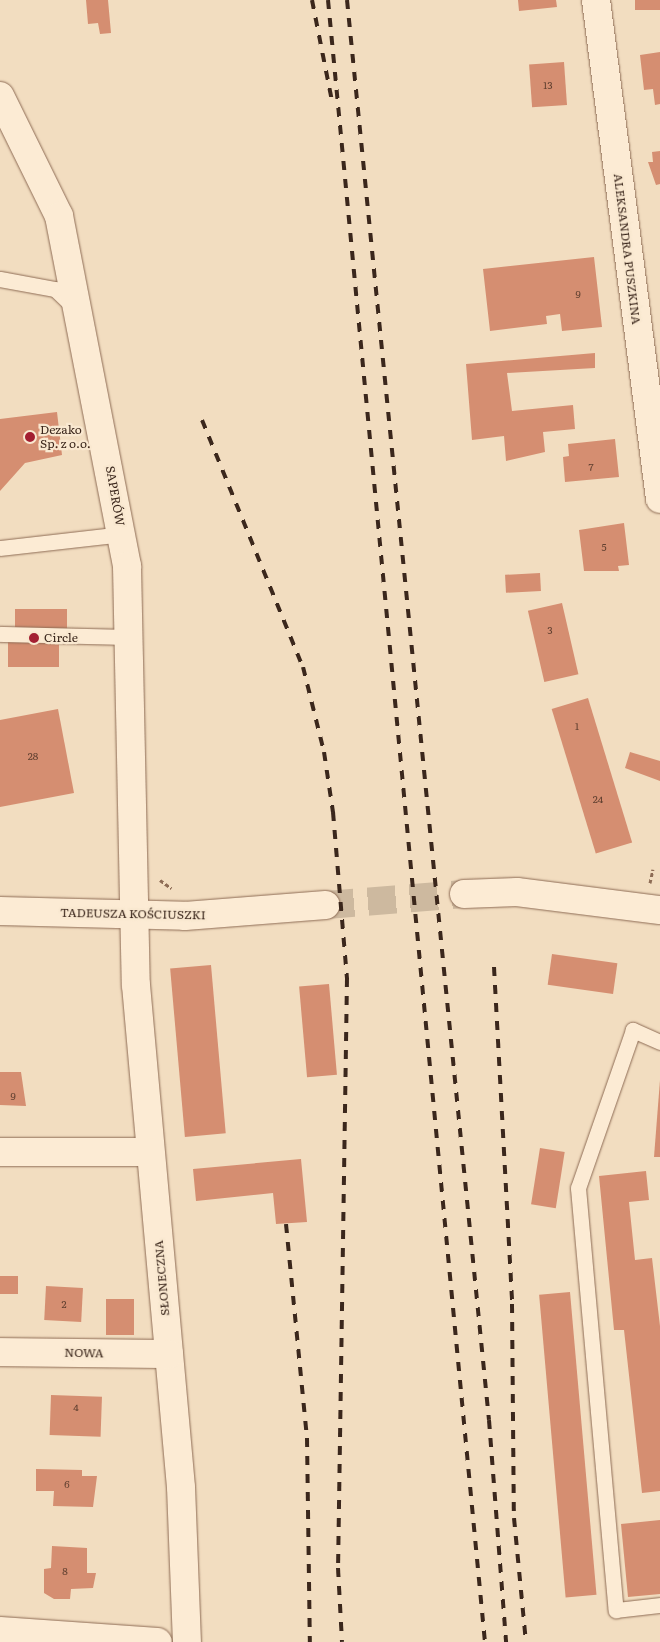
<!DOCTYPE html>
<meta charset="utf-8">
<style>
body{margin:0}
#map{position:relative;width:660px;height:1642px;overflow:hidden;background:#f2ddc0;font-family:Literata,serif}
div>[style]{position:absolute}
.building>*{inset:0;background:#d58e71;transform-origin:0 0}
.tertiary-tunnel>*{height:28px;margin-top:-14px;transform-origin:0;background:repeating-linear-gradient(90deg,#cdb99f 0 28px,transparent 0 42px)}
.path>*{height:3px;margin-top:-1.5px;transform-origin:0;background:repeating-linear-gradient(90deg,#8e6c55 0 4px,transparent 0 6.5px)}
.roads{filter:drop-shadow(0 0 1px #8e6c55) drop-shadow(0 0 1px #8e6c55)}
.service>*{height:15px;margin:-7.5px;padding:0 7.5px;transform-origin:7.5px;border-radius:7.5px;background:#fcebd4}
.minor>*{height:28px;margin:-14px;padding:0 14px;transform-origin:14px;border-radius:14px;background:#fcebd4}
.tertiary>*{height:28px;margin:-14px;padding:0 14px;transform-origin:14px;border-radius:14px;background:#fcebd4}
.rail>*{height:4px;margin-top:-2px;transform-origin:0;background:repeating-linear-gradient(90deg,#3b271c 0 9px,transparent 0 18px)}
.dots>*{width:14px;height:14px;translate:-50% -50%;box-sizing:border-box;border:2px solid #f9e8d0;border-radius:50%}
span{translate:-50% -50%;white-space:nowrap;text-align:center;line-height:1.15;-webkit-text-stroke:4.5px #f9e8d0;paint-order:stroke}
.number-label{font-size:10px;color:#624131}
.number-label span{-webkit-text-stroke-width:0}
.street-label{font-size:12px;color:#3b271c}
.poi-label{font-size:12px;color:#3b271c}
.left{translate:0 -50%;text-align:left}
</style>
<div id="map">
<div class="building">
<i style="clip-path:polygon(86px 0,108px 0,111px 33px,100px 34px,98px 23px,88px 24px)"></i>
<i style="clip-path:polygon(518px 0,556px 0,557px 7px,519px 11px)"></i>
<i style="left:635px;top:0;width:25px;height:10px"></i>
<i style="clip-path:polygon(660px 52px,660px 104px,655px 105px,653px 89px,644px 90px,640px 55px)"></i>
<i style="left:564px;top:62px;width:43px;height:35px;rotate:86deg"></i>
<i style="clip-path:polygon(660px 151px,660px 184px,656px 185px,648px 162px,653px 162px,652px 152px)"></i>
<i style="clip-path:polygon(594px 257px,602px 327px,562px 331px,560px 314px,546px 316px,547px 324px,490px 331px,483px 269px)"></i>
<i style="clip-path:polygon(595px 353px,595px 368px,507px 373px,512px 411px,573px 405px,575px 429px,543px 432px,545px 452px,506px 461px,504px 436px,472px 440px,466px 364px)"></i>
<i style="clip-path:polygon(57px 412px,62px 455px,25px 463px,0 491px,0 419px)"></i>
<i style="clip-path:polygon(615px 439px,619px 477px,565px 482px,563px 457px,569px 456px,568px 444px)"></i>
<i style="clip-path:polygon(624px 523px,629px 565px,618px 566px,619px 571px,584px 571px,579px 530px)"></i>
<i style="left:540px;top:573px;width:18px;height:35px;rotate:87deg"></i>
<i style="left:562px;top:603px;width:73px;height:35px;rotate:77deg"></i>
<i style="clip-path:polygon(15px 609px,67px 609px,67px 638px,59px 638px,59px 667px,8px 667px,8px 637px,15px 637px)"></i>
<i style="left:588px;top:698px;width:151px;height:38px;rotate:73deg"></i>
<i style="clip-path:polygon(58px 709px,74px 793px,0 807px,0 720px)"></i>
<i style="clip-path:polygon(630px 752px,660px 761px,660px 781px,625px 768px)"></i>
<i style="left:552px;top:954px;width:66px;height:31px;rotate:8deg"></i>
<i style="left:211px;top:965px;width:169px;height:41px;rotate:85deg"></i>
<i style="left:329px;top:984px;width:91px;height:30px;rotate:85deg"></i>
<i style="clip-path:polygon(0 1072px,21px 1072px,26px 1106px,0 1105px)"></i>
<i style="clip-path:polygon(660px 1080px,660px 1157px,654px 1157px)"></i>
<i style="left:540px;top:1148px;width:25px;height:57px;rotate:9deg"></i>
<i style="clip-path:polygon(301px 1159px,307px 1222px,276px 1224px,273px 1193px,196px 1201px,193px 1169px)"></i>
<i style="clip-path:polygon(646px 1171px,649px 1200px,629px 1202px,635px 1260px,652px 1258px,660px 1326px,660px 1491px,642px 1493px,624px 1330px,614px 1330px,599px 1176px)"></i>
<i style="left:0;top:1276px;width:18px;height:18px"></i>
<i style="left:46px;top:1286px;width:37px;height:34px;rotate:3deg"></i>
<i style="left:570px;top:1292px;width:304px;height:31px;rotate:85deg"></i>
<i style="left:134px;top:1299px;width:36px;height:28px;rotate:90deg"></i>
<i style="left:51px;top:1395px;width:51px;height:40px;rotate:2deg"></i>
<i style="clip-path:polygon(36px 1469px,82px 1470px,82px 1476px,97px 1476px,93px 1507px,53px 1506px,54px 1491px,36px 1491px)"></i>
<i style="clip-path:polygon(660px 1520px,660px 1594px,628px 1597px,621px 1524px)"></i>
<i style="clip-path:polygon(52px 1546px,87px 1548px,87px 1573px,96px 1573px,93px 1588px,71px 1589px,70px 1599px,54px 1599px,44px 1593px,44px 1569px,51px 1568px)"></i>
</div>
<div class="tertiary-tunnel">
<i style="left:326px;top:905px;width:138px;rotate:-4.6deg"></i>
</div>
<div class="path">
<i style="left:160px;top:880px;width:14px;rotate:36deg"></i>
<i style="left:650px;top:883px;width:14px;rotate:-78deg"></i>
</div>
<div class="roads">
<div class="service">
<i style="left:0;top:279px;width:56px;rotate:10.3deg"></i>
<i style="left:55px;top:289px;width:28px;rotate:44deg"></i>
<i style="left:0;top:548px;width:123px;rotate:-6.5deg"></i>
<i style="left:0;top:634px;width:131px;rotate:1.3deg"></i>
<i style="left:660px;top:1042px;width:30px;rotate:-156deg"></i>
<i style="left:633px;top:1030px;width:167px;rotate:109.2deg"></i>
<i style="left:578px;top:1188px;width:424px;rotate:84.9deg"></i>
<i style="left:616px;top:1610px;width:44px;rotate:-6.5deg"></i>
</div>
<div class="minor">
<i style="left:596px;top:0;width:503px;rotate:82.69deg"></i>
<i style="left:0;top:96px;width:134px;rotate:63.8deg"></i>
<i style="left:59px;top:216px;width:357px;rotate:79deg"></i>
<i style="left:127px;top:566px;width:419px;rotate:88.8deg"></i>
<i style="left:136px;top:985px;width:504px;rotate:84.88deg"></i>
<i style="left:181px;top:1487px;width:155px;rotate:87.8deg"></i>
<i style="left:0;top:1152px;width:150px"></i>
<i style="left:0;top:1352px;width:169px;rotate:0.7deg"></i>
<i style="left:0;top:1631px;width:158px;rotate:4deg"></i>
</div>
<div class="tertiary">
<i style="left:464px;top:894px;width:53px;rotate:-2.2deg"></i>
<i style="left:517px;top:892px;width:144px;rotate:7.2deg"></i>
<i style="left:0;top:911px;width:185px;rotate:1.5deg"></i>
<i style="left:185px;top:916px;width:141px;rotate:-4.5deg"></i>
</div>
</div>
<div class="rail">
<i style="left:312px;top:0;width:103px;rotate:78.8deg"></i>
<i style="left:328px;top:0;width:1649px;rotate:84.54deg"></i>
<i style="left:347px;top:0;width:1427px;rotate:84.29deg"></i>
<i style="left:489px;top:1420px;width:223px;rotate:85.6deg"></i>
<i style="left:202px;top:420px;width:267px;rotate:67.8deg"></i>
<i style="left:303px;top:667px;width:88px;rotate:76.1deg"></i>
<i style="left:324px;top:752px;width:61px;rotate:81.5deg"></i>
<i style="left:333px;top:812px;width:167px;rotate:85.2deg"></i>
<i style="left:347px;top:978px;width:590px;rotate:90.87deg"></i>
<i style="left:338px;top:1568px;width:74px;rotate:86.9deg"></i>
<i style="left:494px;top:967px;width:337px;rotate:86.9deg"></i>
<i style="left:512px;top:1304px;width:214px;rotate:89.5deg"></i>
<i style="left:514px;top:1518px;width:125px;rotate:84.5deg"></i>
<i style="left:286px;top:1224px;width:215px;rotate:84.4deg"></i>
<i style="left:307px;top:1438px;width:204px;rotate:89.2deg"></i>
</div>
<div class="dots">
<i style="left:30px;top:437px;background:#a31f31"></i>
<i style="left:34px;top:638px;background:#a31f31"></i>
</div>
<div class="number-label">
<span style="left:548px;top:85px">13</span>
<span style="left:578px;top:294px">9</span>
<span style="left:591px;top:467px">7</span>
<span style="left:604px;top:547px">5</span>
<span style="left:550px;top:630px">3</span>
<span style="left:577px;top:726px">1</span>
<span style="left:33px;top:756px">28</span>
<span style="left:598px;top:799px">24</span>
<span style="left:13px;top:1096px">9</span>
<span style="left:64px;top:1304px">2</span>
<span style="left:76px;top:1407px">4</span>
<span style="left:67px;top:1484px">6</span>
<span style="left:65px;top:1571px">8</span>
</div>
<div class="street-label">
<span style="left:627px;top:249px;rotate:83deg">ALEKSANDRA PUSZKINA</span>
<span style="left:115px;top:496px;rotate:80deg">SAPERÓW</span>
<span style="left:133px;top:914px;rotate:1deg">TADEUSZA KOŚCIUSZKI</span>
<span style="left:162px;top:1278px;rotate:-95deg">SŁONECZNA</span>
<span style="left:84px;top:1353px;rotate:1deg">NOWA</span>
</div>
<div class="poi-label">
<span class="left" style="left:40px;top:437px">Dezako<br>Sp. z o.o.</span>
<span class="left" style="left:44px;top:638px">Circle</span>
</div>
</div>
